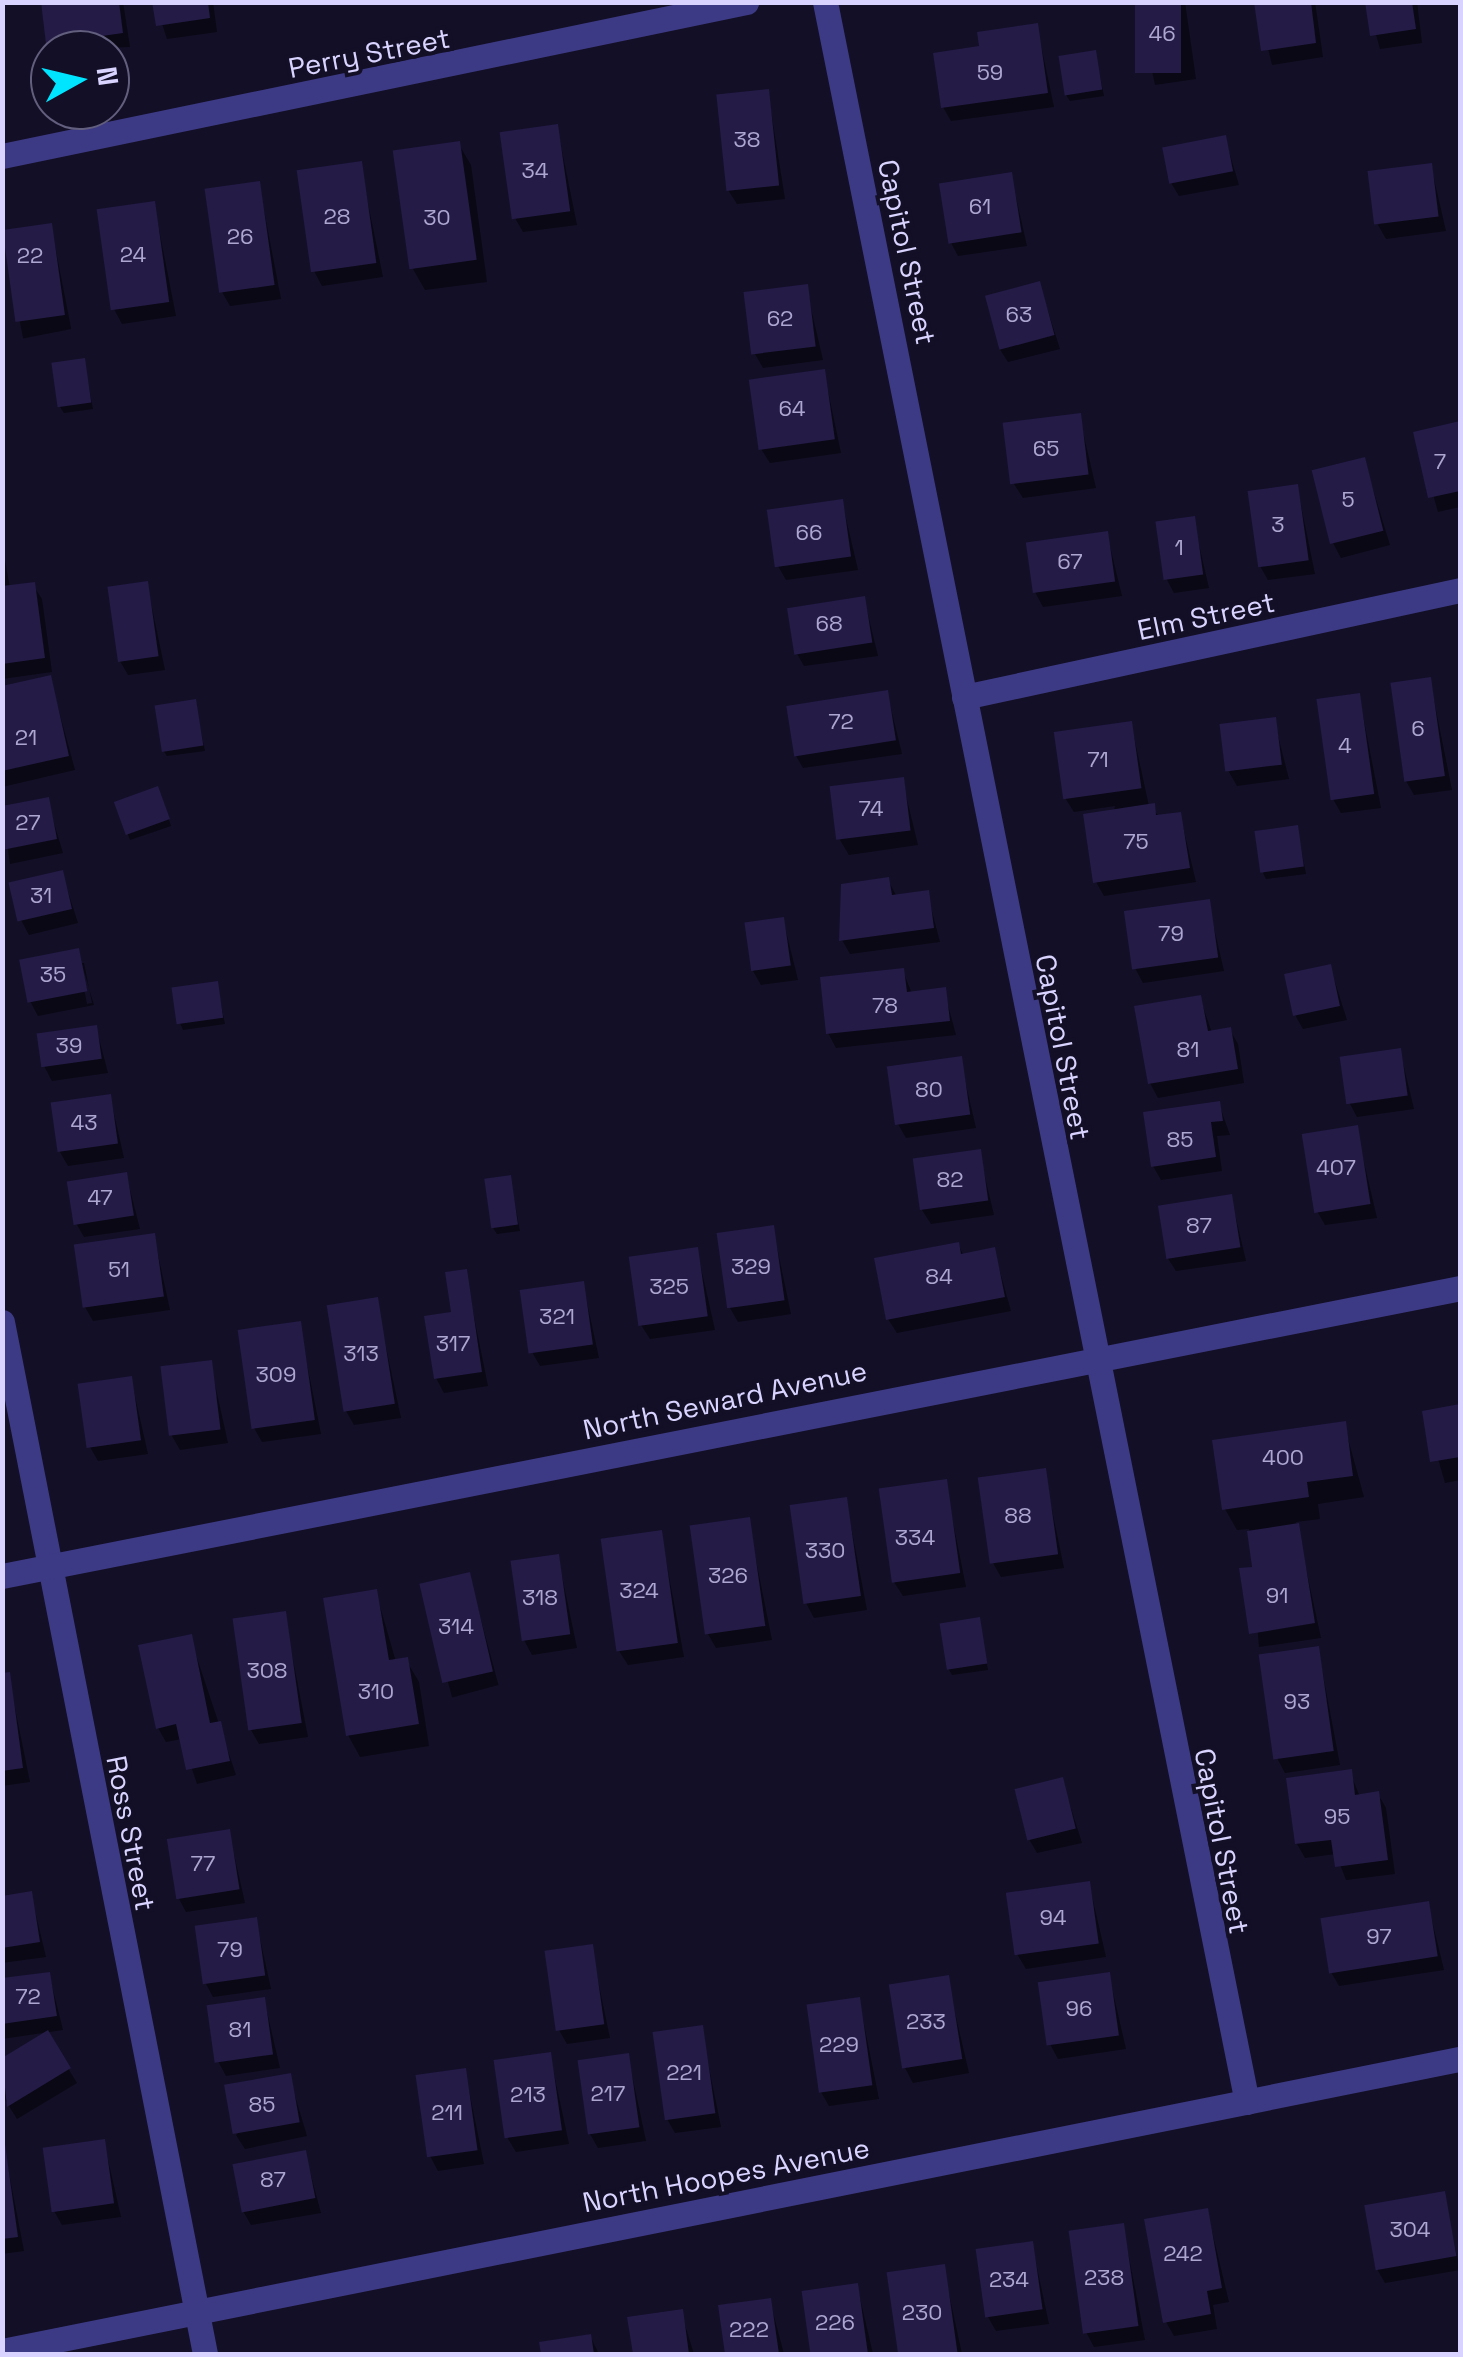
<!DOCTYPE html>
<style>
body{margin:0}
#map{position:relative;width:1463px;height:2357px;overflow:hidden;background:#130f26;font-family:"Space Grotesk",sans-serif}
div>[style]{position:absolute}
.shadow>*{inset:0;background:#0007;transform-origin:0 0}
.building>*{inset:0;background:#241b47;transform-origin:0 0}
.minor>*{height:25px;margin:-12.5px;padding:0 12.5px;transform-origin:12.5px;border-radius:12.5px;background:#3d3a85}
span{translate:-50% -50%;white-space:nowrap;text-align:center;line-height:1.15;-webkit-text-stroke:8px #130f26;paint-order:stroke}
.number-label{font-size:22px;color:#aca6d1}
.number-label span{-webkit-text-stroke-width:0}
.street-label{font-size:28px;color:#d9d4ff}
.frame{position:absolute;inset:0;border:5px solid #d9d4ff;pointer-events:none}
.north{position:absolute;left:30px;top:30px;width:100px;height:100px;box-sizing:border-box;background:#130f26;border:2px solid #625e7d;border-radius:50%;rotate:82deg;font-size:28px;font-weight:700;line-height:40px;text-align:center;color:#d9d4ff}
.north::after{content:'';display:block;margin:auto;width:35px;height:45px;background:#00e5ff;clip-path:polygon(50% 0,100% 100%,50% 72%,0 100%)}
</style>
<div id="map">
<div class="shadow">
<i style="clip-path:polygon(43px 2px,123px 2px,130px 47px,53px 50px)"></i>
<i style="clip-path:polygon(155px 2px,213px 2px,217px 32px,167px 39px)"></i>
<i style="clip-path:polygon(1138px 2px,1185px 2px,1196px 79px,1155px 85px)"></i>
<i style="clip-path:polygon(1257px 2px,1315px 2px,1323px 57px,1272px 65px)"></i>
<i style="clip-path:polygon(1367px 2px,1417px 2px,1422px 43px,1380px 49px)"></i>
<i style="clip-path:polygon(1037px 26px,1054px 107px,951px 121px,943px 107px,982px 48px)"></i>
<i style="clip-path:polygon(1095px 52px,1104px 96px,1070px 101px,1066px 95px)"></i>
<i style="clip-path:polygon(768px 92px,785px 199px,737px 204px,728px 190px)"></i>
<i style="clip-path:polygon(557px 126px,577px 225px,523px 232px,515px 218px)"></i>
<i style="clip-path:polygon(1225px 138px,1239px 185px,1179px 196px,1170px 181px)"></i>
<i style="clip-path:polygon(458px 143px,471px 165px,487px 282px,425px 290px,413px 269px)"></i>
<i style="clip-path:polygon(360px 164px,383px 277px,322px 286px,314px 271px)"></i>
<i style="clip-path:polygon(1431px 166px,1446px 231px,1386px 239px,1378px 225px)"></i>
<i style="clip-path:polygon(1011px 175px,1027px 246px,958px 256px,950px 241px)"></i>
<i style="clip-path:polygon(259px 184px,281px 299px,230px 306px,222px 292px)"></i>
<i style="clip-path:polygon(154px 204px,176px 316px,122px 324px,114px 309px)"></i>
<i style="left:51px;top:225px;width:106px;height:49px;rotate:79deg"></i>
<i style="clip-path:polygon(1039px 283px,1060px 349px,1008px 362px,999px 348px)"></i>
<i style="clip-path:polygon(806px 287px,823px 360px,763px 368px,755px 354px)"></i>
<i style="clip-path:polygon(84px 361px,93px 409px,64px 413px,60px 407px)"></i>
<i style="clip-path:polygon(824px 372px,841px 453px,770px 463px,761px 449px)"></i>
<i style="clip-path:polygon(1079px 415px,1096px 488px,1023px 498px,1014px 484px)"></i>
<i style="clip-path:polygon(1460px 424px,1460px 507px,1438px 512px,1416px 434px)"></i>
<i style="clip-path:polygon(1364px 460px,1390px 545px,1341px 558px,1333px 543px)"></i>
<i style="clip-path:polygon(1297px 486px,1315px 574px,1268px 580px,1260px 566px)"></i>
<i style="clip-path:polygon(842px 501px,858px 570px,786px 580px,778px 566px)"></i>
<i style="clip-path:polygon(1193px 519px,1209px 588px,1174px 593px,1166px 578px)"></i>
<i style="clip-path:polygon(1107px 534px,1122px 596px,1043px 607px,1035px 592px)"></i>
<i style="clip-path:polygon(2px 544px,10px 588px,33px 585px,42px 599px,52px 672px,2px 679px)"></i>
<i style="clip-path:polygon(147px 584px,165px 670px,128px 675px,120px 661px)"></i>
<i style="clip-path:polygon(864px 598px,878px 656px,804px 666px,796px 652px)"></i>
<i style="clip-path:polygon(50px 678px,75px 770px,2px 787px,2px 689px)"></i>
<i style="clip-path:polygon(1430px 680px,1452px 790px,1414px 795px,1406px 781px)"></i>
<i style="clip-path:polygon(887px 692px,902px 754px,803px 768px,795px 754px)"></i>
<i style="clip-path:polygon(1359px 695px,1381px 808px,1341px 813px,1333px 799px)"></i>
<i style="clip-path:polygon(195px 702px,205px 751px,167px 756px,163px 750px)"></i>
<i style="clip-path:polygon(1274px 720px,1289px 779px,1237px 786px,1229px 772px)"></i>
<i style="clip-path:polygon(1131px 723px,1149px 806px,1160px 817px,1180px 814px,1196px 882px,1104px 896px,1096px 882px,1115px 806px,1074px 812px,1065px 798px)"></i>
<i style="clip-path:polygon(902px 779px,918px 845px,849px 855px,840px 840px)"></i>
<i style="clip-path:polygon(161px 795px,171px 826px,130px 840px,116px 802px)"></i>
<i style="clip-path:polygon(47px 800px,63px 853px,10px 864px,2px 808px)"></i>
<i style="clip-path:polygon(1297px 828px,1306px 874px,1266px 879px,1263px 873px)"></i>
<i style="clip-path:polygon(62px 873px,78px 923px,29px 935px,21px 920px)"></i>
<i style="clip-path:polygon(888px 880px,897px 897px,927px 892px,940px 942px,850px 954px,842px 940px)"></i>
<i style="clip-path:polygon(1208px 902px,1224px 971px,1143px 983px,1135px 968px)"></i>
<i style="clip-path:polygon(783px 919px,798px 980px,761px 985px,753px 971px)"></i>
<i style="clip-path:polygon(evenodd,78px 951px,94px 1005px,38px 1016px,30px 1001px,78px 951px,79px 963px,84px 963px,92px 1003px,87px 1004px,79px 963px)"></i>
<i style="clip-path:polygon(1330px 966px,1347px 1020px,1303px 1029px,1295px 1015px)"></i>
<i style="clip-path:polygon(903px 971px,912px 994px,944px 990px,956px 1035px,836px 1048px,828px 1033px)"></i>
<i style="clip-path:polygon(217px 984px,225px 1024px,183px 1030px,180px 1023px)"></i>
<i style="clip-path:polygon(1200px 998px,1212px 1033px,1230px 1030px,1238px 1044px,1244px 1083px,1158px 1098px,1150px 1083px)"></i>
<i style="clip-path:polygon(96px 1027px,108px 1073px,52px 1081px,44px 1066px)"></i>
<i style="clip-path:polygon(1400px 1051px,1414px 1109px,1357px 1117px,1349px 1102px)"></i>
<i style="clip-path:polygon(960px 1059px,976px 1128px,906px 1138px,898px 1124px)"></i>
<i style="clip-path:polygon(110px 1096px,124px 1158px,68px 1166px,60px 1152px)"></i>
<i style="clip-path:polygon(1219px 1104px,1230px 1135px,1217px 1136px,1222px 1171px,1161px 1180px,1153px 1166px)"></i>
<i style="clip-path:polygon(1356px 1128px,1377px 1218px,1325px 1225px,1317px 1211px)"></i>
<i style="clip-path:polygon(979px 1152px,994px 1215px,931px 1224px,922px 1210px)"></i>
<i style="clip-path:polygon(126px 1174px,140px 1229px,84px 1237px,76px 1223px)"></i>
<i style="clip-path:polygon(510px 1177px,520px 1231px,497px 1234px,493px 1228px)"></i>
<i style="clip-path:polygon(1231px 1197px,1246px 1261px,1176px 1271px,1167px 1257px)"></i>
<i style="clip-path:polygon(773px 1228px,791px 1314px,738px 1322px,730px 1308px)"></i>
<i style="clip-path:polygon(154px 1236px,170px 1310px,93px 1321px,85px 1307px)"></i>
<i style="clip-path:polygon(958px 1244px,964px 1256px,994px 1250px,1011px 1311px,897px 1333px,888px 1319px)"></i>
<i style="clip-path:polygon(697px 1250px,715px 1330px,650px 1339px,641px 1325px)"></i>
<i style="clip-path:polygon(465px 1272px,488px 1386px,444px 1393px,436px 1378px)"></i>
<i style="clip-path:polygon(583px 1284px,599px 1358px,540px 1366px,532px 1352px)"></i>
<i style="clip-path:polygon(376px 1300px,401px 1418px,354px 1425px,346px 1411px)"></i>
<i style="clip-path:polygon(299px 1324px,321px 1434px,262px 1442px,254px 1428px)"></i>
<i style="clip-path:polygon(210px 1362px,228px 1443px,180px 1450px,172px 1436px)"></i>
<i style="clip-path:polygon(131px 1379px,148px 1454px,98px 1461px,90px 1447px)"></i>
<i style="clip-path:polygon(1460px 1406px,1460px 1480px,1445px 1483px,1425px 1413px)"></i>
<i style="clip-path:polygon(1344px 1424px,1364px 1497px,1318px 1504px,1320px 1519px,1296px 1522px,1321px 1638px,1259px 1647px,1249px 1529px,1237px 1530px,1225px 1509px)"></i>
<i style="clip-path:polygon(1044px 1471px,1064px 1568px,1001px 1577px,993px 1563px)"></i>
<i style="clip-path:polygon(945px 1482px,966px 1587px,903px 1596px,894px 1582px)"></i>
<i style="clip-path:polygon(846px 1500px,867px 1610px,814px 1618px,806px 1603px)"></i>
<i style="clip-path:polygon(748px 1520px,772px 1640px,716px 1648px,708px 1634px)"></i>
<i style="clip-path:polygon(661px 1533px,684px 1657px,628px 1665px,619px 1651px)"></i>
<i style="clip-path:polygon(558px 1557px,577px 1648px,532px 1655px,524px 1640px)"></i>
<i style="left:469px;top:1575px;width:114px;height:48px;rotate:75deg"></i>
<i style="clip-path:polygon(376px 1592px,396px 1662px,406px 1660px,419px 1682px,429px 1746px,360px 1757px,348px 1735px)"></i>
<i style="clip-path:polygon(284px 1613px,308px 1737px,259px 1744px,251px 1730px)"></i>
<i style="clip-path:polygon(979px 1620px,988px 1670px,952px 1675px,948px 1668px)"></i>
<i style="clip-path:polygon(190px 1637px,236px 1775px,197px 1784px,182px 1739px,166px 1742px,158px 1728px)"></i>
<i style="clip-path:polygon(1318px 1648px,1340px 1765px,1285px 1773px,1277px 1758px)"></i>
<i style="clip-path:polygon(8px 1674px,30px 1782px,2px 1786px,2px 1675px)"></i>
<i style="clip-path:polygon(1350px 1772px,1360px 1797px,1378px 1794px,1386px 1808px,1395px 1874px,1346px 1880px,1336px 1854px,1305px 1858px,1297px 1844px)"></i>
<i style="clip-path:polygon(1062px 1780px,1082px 1843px,1037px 1853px,1029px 1839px)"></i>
<i style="clip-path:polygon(229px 1832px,245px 1903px,186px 1912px,178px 1897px)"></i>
<i style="clip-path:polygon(1089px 1883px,1106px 1957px,1026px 1969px,1017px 1954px)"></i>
<i style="clip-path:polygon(31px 1894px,46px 1957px,2px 1963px,2px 1898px)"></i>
<i style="clip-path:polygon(1428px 1904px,1444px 1970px,1339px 1986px,1331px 1972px)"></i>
<i style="clip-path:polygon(256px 1920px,271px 1989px,213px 1997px,205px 1982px)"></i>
<i style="clip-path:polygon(591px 1947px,610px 2038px,567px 2044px,559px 2030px)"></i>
<i style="clip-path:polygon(49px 1974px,63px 2030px,2px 2039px,2px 1981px)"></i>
<i style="clip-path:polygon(1109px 1975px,1126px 2049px,1058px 2059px,1050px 2044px)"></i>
<i style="clip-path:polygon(947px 1978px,969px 2073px,913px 2083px,905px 2068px)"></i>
<i style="clip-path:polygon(264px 1999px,280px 2068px,226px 2076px,218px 2061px)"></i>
<i style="clip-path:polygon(859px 1999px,879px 2099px,829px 2106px,821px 2092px)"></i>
<i style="clip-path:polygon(701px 2028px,721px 2127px,675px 2133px,667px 2119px)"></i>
<i style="clip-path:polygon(47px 2034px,77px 2083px,17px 2119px,2px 2095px,2px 2061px)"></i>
<i style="clip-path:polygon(550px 2055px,569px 2144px,516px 2152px,507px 2137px)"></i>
<i style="clip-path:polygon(628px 2056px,646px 2141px,598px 2148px,590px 2134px)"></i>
<i style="clip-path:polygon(465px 2071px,484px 2164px,438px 2171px,430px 2156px)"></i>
<i style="clip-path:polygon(289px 2076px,307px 2136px,245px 2149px,236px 2135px)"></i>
<i style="clip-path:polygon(104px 2142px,121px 2217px,62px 2225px,54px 2211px)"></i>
<i style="clip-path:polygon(4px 2147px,24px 2251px,2px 2254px,2px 2148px)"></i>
<i style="clip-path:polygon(305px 2153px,321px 2213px,251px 2225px,243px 2211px)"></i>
<i style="clip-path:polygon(1443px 2194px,1460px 2270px,1385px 2283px,1377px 2269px)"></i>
<i style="clip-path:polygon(1207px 2210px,1229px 2302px,1213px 2305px,1217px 2329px,1174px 2336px,1166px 2322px)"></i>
<i style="clip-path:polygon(1123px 2226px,1145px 2340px,1094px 2347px,1086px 2332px)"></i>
<i style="clip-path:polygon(1032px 2244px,1049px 2324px,996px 2331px,988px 2317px)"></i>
<i style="clip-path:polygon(943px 2266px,962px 2354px,901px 2354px,890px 2274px)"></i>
<i style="clip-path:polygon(857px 2285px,873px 2354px,813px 2354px,805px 2293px)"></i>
<i style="clip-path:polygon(770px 2301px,784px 2354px,727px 2354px,721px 2308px)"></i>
<i style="clip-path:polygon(681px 2312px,694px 2354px,635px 2354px,630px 2319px)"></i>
<i style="clip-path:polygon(590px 2336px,599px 2354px,543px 2354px,541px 2344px)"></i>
</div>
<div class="building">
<i style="clip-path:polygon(41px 2px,119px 2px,123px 33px,46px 44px)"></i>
<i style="clip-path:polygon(152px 2px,208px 2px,210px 18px,156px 26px)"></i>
<i style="left:1135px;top:2px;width:46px;height:71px"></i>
<i style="clip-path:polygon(1254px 2px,1311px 2px,1316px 43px,1261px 51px)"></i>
<i style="clip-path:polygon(1365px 2px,1412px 2px,1416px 29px,1370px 36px)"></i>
<i style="clip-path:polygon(1038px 23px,1048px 93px,941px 108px,933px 53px,979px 46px,977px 32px)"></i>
<i style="left:1096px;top:50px;width:40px;height:38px;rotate:81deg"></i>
<i style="left:769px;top:89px;width:97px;height:53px;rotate:84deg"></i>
<i style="left:558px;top:124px;width:88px;height:59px;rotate:82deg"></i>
<i style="left:1226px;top:135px;width:37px;height:65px;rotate:79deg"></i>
<i style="left:460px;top:141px;width:120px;height:68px;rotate:82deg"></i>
<i style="left:362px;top:161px;width:103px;height:66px;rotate:82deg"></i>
<i style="left:1432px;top:163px;width:54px;height:65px;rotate:83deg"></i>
<i style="left:1012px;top:172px;width:61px;height:74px;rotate:81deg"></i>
<i style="left:260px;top:181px;width:105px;height:56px;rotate:82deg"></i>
<i style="left:155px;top:201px;width:102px;height:59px;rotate:82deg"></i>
<i style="left:52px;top:223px;width:93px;height:50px;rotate:82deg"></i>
<i style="left:1040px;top:281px;width:56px;height:57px;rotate:75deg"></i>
<i style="left:808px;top:284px;width:63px;height:65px;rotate:83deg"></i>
<i style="left:85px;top:358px;width:45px;height:34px;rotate:82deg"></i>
<i style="left:825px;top:369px;width:71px;height:77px;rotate:82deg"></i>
<i style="left:1081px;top:413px;width:62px;height:79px;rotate:83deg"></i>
<i style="clip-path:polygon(1460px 421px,1460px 491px,1428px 498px,1413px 432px)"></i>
<i style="left:1365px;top:457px;width:76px;height:55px;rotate:76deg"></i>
<i style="left:1298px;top:484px;width:77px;height:51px;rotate:82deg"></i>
<i style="left:843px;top:499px;width:58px;height:77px;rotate:82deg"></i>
<i style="left:1195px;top:516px;width:59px;height:40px;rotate:82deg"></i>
<i style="left:1108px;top:531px;width:51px;height:83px;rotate:82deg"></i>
<i style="left:148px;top:581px;width:76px;height:41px;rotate:82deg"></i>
<i style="clip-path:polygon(35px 582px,45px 658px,2px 664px,2px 586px)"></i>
<i style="left:865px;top:596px;width:47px;height:79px;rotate:81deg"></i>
<i style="clip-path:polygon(51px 675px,69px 756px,2px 771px,2px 686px)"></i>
<i style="left:1431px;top:677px;width:100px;height:41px;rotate:82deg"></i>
<i style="left:888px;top:690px;width:51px;height:103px;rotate:81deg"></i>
<i style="left:1360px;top:693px;width:102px;height:44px;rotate:82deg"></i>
<i style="left:196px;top:699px;width:47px;height:42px;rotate:81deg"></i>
<i style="left:1276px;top:717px;width:48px;height:57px;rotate:83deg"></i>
<i style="left:1132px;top:721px;width:68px;height:79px;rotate:82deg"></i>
<i style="left:904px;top:777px;width:54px;height:75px;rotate:83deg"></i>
<i style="left:158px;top:786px;width:35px;height:47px;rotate:70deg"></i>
<i style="clip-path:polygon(49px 797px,57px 839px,2px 850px,2px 806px)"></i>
<i style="clip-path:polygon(1155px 803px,1156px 815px,1181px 812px,1190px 868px,1093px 883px,1083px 814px)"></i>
<i style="left:1298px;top:825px;width:42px;height:44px;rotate:82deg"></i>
<i style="left:63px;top:870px;width:40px;height:56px;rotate:77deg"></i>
<i style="clip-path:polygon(889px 877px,892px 895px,929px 890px,934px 928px,839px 941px,841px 884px)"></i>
<i style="left:1210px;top:899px;width:59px;height:87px;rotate:82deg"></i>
<i style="left:784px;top:917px;width:49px;height:40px;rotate:82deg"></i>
<i style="left:79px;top:948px;width:44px;height:61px;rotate:79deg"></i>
<i style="left:1331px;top:964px;width:43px;height:48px;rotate:78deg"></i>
<i style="clip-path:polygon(904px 968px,907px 992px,946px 987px,950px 1021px,826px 1034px,820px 977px)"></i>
<i style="left:218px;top:981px;width:37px;height:47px;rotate:82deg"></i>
<i style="clip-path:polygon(1201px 995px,1208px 1031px,1231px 1027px,1238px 1069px,1148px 1084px,1134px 1006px)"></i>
<i style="left:97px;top:1025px;width:34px;height:61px;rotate:82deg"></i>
<i style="left:1401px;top:1048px;width:48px;height:62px;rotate:82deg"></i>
<i style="left:962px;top:1056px;width:59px;height:76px;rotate:82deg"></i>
<i style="left:111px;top:1094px;width:50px;height:61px;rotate:82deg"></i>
<i style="clip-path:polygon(1220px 1101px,1223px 1121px,1211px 1122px,1216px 1157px,1151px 1167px,1143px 1112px)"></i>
<i style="left:1358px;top:1125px;width:80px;height:57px;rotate:81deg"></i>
<i style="left:981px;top:1149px;width:52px;height:69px;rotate:82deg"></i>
<i style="left:127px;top:1172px;width:44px;height:61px;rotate:81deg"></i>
<i style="left:511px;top:1175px;width:50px;height:27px;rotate:82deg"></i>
<i style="left:1232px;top:1194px;width:54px;height:75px;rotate:81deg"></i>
<i style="left:774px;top:1225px;width:76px;height:58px;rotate:82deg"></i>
<i style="left:155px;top:1233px;width:64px;height:82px;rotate:82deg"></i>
<i style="clip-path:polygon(959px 1242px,961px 1254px,995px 1247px,1005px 1297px,886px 1320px,874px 1258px)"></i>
<i style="left:698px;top:1247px;width:70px;height:70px;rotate:82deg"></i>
<i style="clip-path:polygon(467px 1269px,482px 1372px,434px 1379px,424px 1316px,451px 1312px,445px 1272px)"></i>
<i style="left:584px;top:1281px;width:64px;height:65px;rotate:82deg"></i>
<i style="left:378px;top:1297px;width:108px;height:52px;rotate:81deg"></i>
<i style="left:301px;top:1321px;width:100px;height:64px;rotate:82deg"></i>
<i style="left:212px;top:1360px;width:70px;height:52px;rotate:83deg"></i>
<i style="left:132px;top:1376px;width:65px;height:55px;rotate:82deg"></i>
<i style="clip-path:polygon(1460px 1404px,1460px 1457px,1430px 1462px,1422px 1411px)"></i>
<i style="clip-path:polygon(1346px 1421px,1353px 1476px,1307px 1482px,1309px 1497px,1222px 1510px,1212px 1440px)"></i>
<i style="left:1046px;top:1468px;width:87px;height:69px;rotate:82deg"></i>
<i style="left:947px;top:1479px;width:95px;height:69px;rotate:82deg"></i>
<i style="left:847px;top:1497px;width:100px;height:58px;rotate:82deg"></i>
<i style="left:750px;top:1517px;width:110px;height:61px;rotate:82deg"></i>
<i style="clip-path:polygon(1299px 1523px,1315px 1623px,1249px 1634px,1239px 1568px,1252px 1567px,1247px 1531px)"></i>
<i style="left:662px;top:1530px;width:114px;height:62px;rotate:82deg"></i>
<i style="left:559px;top:1554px;width:81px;height:49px;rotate:82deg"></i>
<i style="left:470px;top:1572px;width:102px;height:52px;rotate:77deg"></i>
<i style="clip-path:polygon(377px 1589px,389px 1660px,408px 1657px,419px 1724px,346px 1736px,323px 1598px)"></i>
<i style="left:286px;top:1611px;width:113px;height:54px;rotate:82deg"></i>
<i style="left:980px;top:1617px;width:47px;height:41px;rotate:81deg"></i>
<i style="clip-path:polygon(192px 1634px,210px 1723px,221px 1721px,230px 1761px,186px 1770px,176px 1724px,156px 1729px,138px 1645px)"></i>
<i style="left:1319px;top:1646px;width:106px;height:61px;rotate:82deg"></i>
<i style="clip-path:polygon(10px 1672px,23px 1768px,2px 1771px,2px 1673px)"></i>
<i style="clip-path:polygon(1352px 1769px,1355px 1795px,1379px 1791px,1388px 1860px,1335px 1867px,1331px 1840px,1295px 1844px,1286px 1778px)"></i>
<i style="left:1063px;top:1777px;width:53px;height:50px;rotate:76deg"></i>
<i style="left:230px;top:1829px;width:61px;height:64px;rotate:81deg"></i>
<i style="left:1090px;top:1881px;width:63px;height:85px;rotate:82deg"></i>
<i style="clip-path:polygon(32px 1891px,40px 1942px,2px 1948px,2px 1896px)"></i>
<i style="left:1429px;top:1901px;width:56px;height:110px;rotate:81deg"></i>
<i style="left:257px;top:1917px;width:59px;height:63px;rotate:82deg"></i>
<i style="left:593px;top:1944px;width:81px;height:49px;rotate:82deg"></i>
<i style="clip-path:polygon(50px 1972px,57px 2016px,2px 2024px,2px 1978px)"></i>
<i style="left:1110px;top:1972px;width:64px;height:73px;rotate:82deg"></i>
<i style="left:949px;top:1975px;width:85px;height:61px;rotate:81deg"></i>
<i style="left:265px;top:1997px;width:58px;height:59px;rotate:82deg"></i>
<i style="left:860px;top:1997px;width:89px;height:54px;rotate:82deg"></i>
<i style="left:703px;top:2025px;width:89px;height:51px;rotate:82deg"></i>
<i style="clip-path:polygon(48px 2030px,71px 2068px,7px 2107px,2px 2058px)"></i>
<i style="left:551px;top:2052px;width:79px;height:58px;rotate:82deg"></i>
<i style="left:629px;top:2053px;width:75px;height:52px;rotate:82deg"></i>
<i style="left:466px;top:2068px;width:83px;height:51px;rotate:82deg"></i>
<i style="left:291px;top:2073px;width:50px;height:68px;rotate:80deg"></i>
<i style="left:105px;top:2139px;width:65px;height:63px;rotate:82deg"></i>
<i style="clip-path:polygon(5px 2144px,18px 2237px,2px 2239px,2px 2145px)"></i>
<i style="left:306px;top:2150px;width:49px;height:75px;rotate:79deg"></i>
<i style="left:1445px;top:2191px;width:66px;height:82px;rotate:80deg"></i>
<i style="clip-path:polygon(1208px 2208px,1222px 2288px,1207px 2291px,1211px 2314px,1163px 2323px,1144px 2219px)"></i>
<i style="left:1124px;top:2223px;width:104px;height:56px;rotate:82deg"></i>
<i style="left:1033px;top:2241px;width:69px;height:58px;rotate:82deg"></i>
<i style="left:945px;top:2264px;width:91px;height:59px;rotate:82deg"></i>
<i style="left:858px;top:2283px;width:72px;height:57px;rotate:82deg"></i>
<i style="clip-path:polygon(771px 2298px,779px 2354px,725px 2354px,718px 2305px)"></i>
<i style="clip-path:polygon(683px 2309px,689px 2354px,633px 2354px,627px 2317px)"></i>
<i style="clip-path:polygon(591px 2334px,594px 2354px,541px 2354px,539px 2342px)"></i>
</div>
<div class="minor">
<i style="left:825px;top:2px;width:2142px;rotate:78.64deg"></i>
<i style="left:2px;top:156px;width:760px;rotate:-11.69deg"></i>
<i style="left:964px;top:697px;width:507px;rotate:-12.17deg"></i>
<i style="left:2px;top:1322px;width:1052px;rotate:78.87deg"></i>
<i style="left:2px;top:1576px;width:1486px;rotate:-11.17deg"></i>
<i style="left:2px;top:2351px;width:1487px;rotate:-11.33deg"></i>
</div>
<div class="number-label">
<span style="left:1162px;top:34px">46</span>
<span style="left:990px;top:73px">59</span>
<span style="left:747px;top:140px">38</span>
<span style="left:535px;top:171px">34</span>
<span style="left:980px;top:207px">61</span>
<span style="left:337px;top:217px">28</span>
<span style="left:437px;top:218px">30</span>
<span style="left:240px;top:237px">26</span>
<span style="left:133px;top:255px">24</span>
<span style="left:30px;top:256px">22</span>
<span style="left:1019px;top:315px">63</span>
<span style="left:780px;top:319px">62</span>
<span style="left:792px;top:409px">64</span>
<span style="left:1046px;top:449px">65</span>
<span style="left:1440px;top:462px">7</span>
<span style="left:1348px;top:500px">5</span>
<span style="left:1278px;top:525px">3</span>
<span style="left:809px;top:533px">66</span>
<span style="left:1179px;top:548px">1</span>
<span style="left:1070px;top:562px">67</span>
<span style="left:829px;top:624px">68</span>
<span style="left:841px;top:722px">72</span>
<span style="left:1418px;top:729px">6</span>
<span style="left:26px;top:738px">21</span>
<span style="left:1345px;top:746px">4</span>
<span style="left:1098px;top:760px">71</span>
<span style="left:871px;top:809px">74</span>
<span style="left:28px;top:823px">27</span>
<span style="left:1136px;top:842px">75</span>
<span style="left:41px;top:896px">31</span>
<span style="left:1171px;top:934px">79</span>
<span style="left:53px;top:975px">35</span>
<span style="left:885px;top:1006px">78</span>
<span style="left:69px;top:1046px">39</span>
<span style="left:1188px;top:1050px">81</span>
<span style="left:929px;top:1090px">80</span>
<span style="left:84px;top:1123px">43</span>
<span style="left:1180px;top:1140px">85</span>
<span style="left:1336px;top:1168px">407</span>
<span style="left:950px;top:1180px">82</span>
<span style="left:100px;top:1198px">47</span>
<span style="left:1199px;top:1226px">87</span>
<span style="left:751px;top:1267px">329</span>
<span style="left:119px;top:1270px">51</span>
<span style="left:939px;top:1277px">84</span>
<span style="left:669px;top:1287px">325</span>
<span style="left:557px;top:1317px">321</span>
<span style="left:453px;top:1344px">317</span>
<span style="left:361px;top:1354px">313</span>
<span style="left:276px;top:1375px">309</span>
<span style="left:1283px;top:1458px">400</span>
<span style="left:1018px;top:1516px">88</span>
<span style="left:915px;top:1538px">334</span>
<span style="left:825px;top:1551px">330</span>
<span style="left:728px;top:1576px">326</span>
<span style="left:639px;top:1591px">324</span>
<span style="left:1277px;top:1596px">91</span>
<span style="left:540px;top:1598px">318</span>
<span style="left:456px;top:1627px">314</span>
<span style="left:267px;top:1671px">308</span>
<span style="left:376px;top:1692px">310</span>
<span style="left:1297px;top:1702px">93</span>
<span style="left:1337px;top:1817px">95</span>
<span style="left:203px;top:1864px">77</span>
<span style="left:1053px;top:1918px">94</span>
<span style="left:1379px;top:1937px">97</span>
<span style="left:230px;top:1950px">79</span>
<span style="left:28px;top:1997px">72</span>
<span style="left:1079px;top:2009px">96</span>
<span style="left:926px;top:2022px">233</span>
<span style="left:240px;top:2030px">81</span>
<span style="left:839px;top:2045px">229</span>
<span style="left:684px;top:2073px">221</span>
<span style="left:608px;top:2094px">217</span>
<span style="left:528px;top:2095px">213</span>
<span style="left:262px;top:2105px">85</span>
<span style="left:447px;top:2113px">211</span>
<span style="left:273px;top:2180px">87</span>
<span style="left:1410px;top:2230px">304</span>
<span style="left:1183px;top:2254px">242</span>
<span style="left:1104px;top:2278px">238</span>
<span style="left:1009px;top:2280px">234</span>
<span style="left:922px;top:2313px">230</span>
<span style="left:835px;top:2323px">226</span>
<span style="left:749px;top:2330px">222</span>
</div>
<div class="street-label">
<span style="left:369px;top:53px;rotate:-11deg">Perry Street</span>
<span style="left:907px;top:252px;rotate:78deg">Capitol Street</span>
<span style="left:1206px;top:616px;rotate:-12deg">Elm Street</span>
<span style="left:1063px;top:1047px;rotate:79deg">Capitol Street</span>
<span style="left:725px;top:1400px;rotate:-12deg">North Seward Avenue</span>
<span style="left:131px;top:1833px;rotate:79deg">Ross Street</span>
<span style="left:1222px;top:1841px;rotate:79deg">Capitol Street</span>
<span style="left:726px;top:2175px;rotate:-11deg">North Hoopes Avenue</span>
</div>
<div class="frame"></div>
<div class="north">N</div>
</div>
